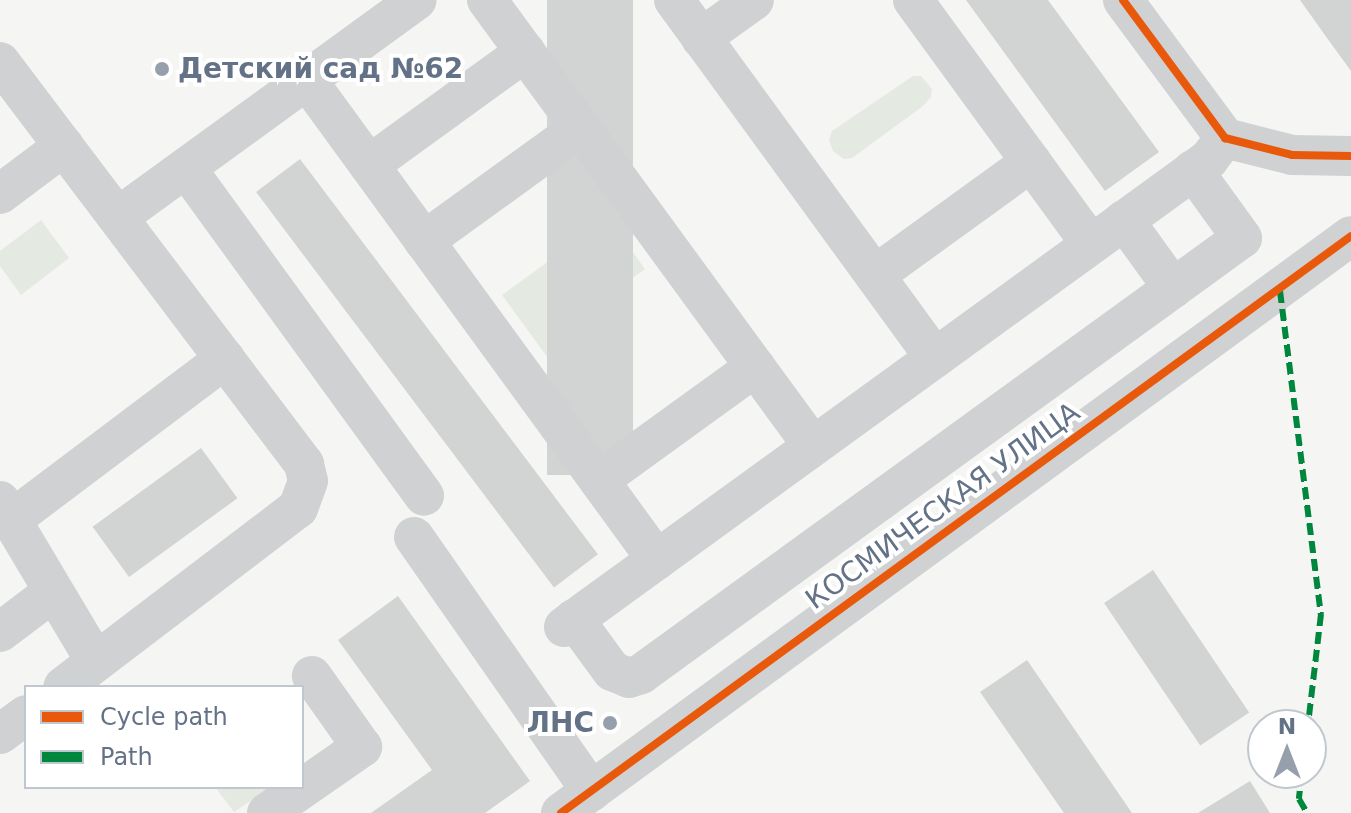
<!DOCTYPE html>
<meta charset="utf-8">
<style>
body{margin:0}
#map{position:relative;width:1351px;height:813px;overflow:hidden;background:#f5f5f3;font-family:"DejaVu Sans",sans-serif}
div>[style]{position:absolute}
.green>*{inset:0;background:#e4e9e1}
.building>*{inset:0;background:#d2d3d3;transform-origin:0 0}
.minor>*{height:40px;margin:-20px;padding:0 20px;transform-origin:20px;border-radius:20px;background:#d0d1d2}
.quiet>*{height:6px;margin-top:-3px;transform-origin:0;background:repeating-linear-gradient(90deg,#00873e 0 12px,transparent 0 18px)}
.cycleway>*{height:8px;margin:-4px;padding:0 4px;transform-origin:4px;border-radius:4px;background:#e8590c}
.dots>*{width:22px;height:22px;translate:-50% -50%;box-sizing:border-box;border:4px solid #fff;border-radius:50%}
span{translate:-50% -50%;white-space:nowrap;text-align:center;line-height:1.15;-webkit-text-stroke:8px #fff;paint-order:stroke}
.poi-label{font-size:28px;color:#637286;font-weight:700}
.left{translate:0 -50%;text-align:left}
.right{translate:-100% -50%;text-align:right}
.street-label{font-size:28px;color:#637286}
.legend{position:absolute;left:24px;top:685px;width:280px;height:104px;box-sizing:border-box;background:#fff;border:2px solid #c1c7cf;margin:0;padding:10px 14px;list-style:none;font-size:24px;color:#637286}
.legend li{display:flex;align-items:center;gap:16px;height:40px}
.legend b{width:40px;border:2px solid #c1c7cf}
.north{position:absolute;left:1247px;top:709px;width:80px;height:80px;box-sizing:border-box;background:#fff;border:2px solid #c1c7cf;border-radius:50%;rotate:0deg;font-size:22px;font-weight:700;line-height:32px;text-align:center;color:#637286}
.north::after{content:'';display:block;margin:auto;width:28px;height:36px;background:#96a0ac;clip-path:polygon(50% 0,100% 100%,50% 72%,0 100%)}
</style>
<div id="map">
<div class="green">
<i style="clip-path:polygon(913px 76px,921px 76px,932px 89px,931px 97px,923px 106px,852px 158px,844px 159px,833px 151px,829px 140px,832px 131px)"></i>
<i style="clip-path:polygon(608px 218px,645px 269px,618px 289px,629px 305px,551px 362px,502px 295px)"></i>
<i style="clip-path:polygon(41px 220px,69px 258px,21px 295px,0 266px,0 251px)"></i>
<i style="clip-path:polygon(215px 787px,271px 787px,234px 812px)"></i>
</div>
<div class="building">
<i style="left:547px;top:0;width:86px;height:475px"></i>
<i style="clip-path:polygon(966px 0,1048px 0,1159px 152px,1105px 191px)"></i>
<i style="clip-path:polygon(1300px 0,1351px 0,1351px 71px,1327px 38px)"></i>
<i style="left:300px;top:159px;width:495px;height:55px;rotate:53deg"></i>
<i style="left:201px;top:448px;width:62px;height:134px;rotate:54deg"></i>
<i style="left:1153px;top:570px;width:172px;height:59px;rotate:56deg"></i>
<i style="clip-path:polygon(398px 596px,530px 781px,485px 813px,371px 813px,432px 770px,338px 640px)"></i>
<i style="clip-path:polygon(1027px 660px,1132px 813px,1064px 813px,980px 692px)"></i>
<i style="clip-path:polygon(1250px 781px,1270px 813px,1198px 813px)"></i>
</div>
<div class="minor">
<i style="left:487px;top:0;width:552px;rotate:53.84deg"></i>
<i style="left:674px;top:0;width:443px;rotate:53.9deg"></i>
<i style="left:913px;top:0;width:302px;rotate:53.9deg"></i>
<i style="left:1123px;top:0;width:172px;rotate:53.5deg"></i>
<i style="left:1225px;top:138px;width:69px;rotate:14.2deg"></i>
<i style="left:1292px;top:155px;width:59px;rotate:1deg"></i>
<i style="left:701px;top:38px;width:65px;rotate:-35.6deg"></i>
<i style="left:0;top:62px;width:504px;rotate:52.9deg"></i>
<i style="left:304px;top:464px;width:17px;rotate:77deg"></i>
<i style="left:308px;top:481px;width:29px;rotate:110deg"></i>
<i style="left:298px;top:508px;width:295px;rotate:142.7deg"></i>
<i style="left:307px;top:80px;width:594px;rotate:53.9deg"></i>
<i style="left:369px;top:165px;width:193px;rotate:-35.9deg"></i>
<i style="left:186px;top:168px;width:405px;rotate:54deg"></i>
<i style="left:0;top:194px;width:80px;rotate:-36.9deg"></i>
<i style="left:118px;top:217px;width:369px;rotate:-36deg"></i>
<i style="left:1124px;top:220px;width:84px;rotate:54.2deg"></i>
<i style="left:424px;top:241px;width:193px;rotate:-35.9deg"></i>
<i style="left:875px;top:275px;width:193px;rotate:-35.9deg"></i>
<i style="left:599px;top:480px;width:193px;rotate:-35.9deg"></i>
<i style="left:0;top:501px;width:187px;rotate:59.2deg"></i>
<i style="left:11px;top:520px;width:268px;rotate:-37deg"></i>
<i style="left:414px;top:537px;width:310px;rotate:55.1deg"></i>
<i style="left:574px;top:619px;width:64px;rotate:53.8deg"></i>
<i style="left:612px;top:671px;width:18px;rotate:22deg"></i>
<i style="left:629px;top:678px;width:13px;rotate:-18deg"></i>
<i style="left:641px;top:674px;width:657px;rotate:-35.96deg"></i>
<i style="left:1173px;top:288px;width:85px;rotate:-35.9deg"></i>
<i style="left:1242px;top:238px;width:84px;rotate:-125.8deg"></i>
<i style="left:564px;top:627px;width:797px;rotate:-35.96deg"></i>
<i style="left:1209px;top:159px;width:26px;rotate:-53deg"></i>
<i style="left:0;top:632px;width:66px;rotate:-37deg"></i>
<i style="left:0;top:734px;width:32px;rotate:-36deg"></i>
<i style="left:267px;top:813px;width:116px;rotate:-34.8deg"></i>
<i style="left:362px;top:747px;width:87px;rotate:-125.2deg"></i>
<i style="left:561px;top:813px;width:978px;rotate:-36.14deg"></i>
</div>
<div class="quiet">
<i style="left:1280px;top:291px;width:326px;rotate:82.8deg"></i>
<i style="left:1321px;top:614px;width:112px;rotate:96.7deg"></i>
<i style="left:1302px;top:773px;width:26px;rotate:97deg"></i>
<i style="left:1299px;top:799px;width:16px;rotate:60deg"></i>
</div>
<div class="cycleway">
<i style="left:1123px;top:0;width:172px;rotate:53.5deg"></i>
<i style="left:1225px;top:138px;width:69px;rotate:14.2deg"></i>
<i style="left:1292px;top:155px;width:59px;rotate:1deg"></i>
<i style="left:561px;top:813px;width:978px;rotate:-36.14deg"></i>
</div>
<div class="dots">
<i style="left:162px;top:69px;background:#96a0ac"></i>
<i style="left:610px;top:723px;background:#96a0ac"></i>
</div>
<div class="poi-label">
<span class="left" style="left:178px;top:69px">Детский сад №62</span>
<span class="right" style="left:594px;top:723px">ЛНС</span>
</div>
<div class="street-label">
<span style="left:943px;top:506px;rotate:-36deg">КОСМИЧЕСКАЯ УЛИЦА</span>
</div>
<ul class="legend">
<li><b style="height:10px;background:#e8590c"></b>Cycle path</li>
<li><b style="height:10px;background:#00873e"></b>Path</li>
</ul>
<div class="north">N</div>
</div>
